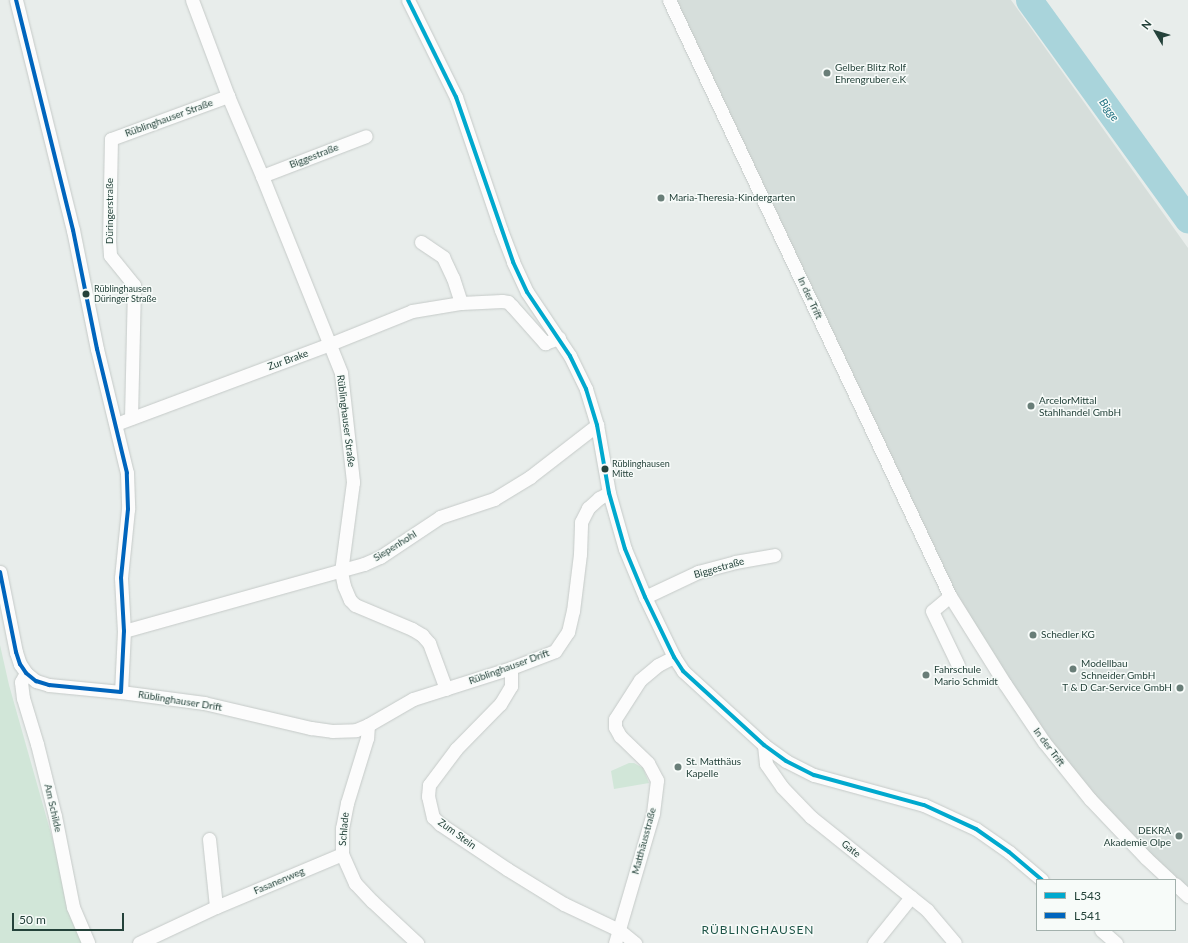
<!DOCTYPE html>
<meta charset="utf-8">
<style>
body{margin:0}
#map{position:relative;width:1188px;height:943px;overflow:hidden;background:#e8edeb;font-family:Lato,sans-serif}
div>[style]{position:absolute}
.built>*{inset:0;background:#d6dedb}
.green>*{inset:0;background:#d1e6d8}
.river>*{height:27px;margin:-13.5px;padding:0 13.5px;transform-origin:13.5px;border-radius:13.5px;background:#a9d4db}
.roads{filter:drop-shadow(0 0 1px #c5cac8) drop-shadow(0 0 1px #c5cac8)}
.minor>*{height:13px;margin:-6.5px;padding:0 6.5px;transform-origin:6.5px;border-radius:6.5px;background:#fcfcfc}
.bus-1>*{height:4px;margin:-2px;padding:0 2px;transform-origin:2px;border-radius:2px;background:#00a9ce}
.bus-2>*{height:4px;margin:-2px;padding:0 2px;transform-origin:2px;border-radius:2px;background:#0065bd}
.dots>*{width:11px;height:11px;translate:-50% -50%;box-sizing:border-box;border:2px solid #f7fbf9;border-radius:50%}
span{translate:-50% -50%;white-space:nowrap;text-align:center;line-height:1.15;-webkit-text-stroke:3px #f7fbf9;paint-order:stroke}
.bus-label{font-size:9px;color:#24423a}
.left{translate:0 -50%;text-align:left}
.poi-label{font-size:10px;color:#24423a}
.right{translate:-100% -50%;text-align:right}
.street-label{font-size:10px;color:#24423a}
.water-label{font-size:11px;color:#1c6f80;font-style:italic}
.quarter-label{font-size:12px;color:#1f5548;letter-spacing:1px}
.legend{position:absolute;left:1036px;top:879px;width:140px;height:52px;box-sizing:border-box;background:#f7fbf9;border:1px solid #a3b1ad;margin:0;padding:5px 7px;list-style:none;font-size:12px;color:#24423a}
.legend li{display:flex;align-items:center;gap:8px;height:20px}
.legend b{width:20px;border:1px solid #a3b1ad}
.north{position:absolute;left:1136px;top:12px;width:40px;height:40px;-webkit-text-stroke:3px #f7fbf9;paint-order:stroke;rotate:308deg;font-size:11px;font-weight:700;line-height:16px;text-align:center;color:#24423a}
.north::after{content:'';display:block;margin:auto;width:14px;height:18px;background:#24423a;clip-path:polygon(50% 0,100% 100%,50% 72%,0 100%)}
.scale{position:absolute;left:12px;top:913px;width:112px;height:18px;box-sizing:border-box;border:2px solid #24423a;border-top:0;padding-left:5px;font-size:12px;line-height:14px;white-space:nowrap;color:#24423a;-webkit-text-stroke:3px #f7fbf9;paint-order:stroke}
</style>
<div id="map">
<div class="built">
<i style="clip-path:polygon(669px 0,1011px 0,1188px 248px,1188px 896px,1090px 799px,950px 596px)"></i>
</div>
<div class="green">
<i style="clip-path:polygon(0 645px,9px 685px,82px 943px,0 943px)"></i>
<i style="clip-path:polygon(629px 763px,634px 763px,643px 768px,649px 783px,614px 789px,611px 771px)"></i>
</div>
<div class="river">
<i style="left:1029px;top:0;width:271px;rotate:54.1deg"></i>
</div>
<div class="roads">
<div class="minor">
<i style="left:16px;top:0;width:237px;rotate:76.1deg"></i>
<i style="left:73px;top:230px;width:121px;rotate:78.6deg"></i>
<i style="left:97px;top:349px;width:128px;rotate:76.4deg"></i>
<i style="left:127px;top:473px;width:36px;rotate:88deg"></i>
<i style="left:128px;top:509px;width:69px;rotate:95.8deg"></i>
<i style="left:121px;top:578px;width:53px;rotate:86.8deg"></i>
<i style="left:124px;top:631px;width:61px;rotate:92.8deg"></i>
<i style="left:192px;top:0;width:103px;rotate:69.4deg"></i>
<i style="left:228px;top:96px;width:87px;rotate:67deg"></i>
<i style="left:262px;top:176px;width:212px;rotate:68.1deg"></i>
<i style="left:341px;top:373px;width:110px;rotate:83.7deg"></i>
<i style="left:353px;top:482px;width:91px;rotate:97.6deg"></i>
<i style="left:341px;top:572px;width:14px;rotate:78deg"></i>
<i style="left:344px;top:586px;width:15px;rotate:67deg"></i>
<i style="left:350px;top:600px;width:7px;rotate:45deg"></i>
<i style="left:355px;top:605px;width:62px;rotate:22.8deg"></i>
<i style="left:412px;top:629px;width:12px;rotate:31deg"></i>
<i style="left:422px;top:635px;width:11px;rotate:49deg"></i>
<i style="left:429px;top:643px;width:49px;rotate:69.7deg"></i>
<i style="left:408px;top:0;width:108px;rotate:63.7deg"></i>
<i style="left:456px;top:97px;width:140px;rotate:71.3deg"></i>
<i style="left:501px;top:230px;width:34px;rotate:69deg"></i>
<i style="left:513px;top:262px;width:33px;rotate:65deg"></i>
<i style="left:527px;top:292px;width:77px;rotate:56.1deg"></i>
<i style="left:570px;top:356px;width:37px;rotate:64deg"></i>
<i style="left:586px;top:389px;width:38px;rotate:73deg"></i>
<i style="left:597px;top:425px;width:69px;rotate:80deg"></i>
<i style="left:609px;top:493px;width:58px;rotate:74.1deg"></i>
<i style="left:625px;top:549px;width:52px;rotate:67.4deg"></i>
<i style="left:645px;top:597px;width:67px;rotate:64.2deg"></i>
<i style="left:674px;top:657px;width:17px;rotate:57deg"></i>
<i style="left:683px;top:671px;width:110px;rotate:42.4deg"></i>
<i style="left:764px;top:745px;width:27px;rotate:36deg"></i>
<i style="left:786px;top:761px;width:31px;rotate:27deg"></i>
<i style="left:814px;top:775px;width:114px;rotate:15.3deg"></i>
<i style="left:924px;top:805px;width:57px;rotate:24.8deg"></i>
<i style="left:976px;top:829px;width:40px;rotate:34.9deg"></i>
<i style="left:1009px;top:852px;width:43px;rotate:40.3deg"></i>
<i style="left:669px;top:0;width:659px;rotate:64.76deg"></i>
<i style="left:950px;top:596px;width:104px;rotate:58deg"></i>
<i style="left:1005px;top:684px;width:70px;rotate:56.1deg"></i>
<i style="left:1044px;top:742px;width:73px;rotate:51.1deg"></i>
<i style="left:1090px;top:799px;width:81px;rotate:46.5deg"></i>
<i style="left:1146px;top:858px;width:33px;rotate:43deg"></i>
<i style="left:262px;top:176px;width:111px;rotate:-21deg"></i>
<i style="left:421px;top:242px;width:27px;rotate:34deg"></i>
<i style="left:443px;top:257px;width:23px;rotate:65deg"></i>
<i style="left:453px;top:278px;width:26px;rotate:72deg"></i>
<i style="left:131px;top:418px;width:133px;rotate:-88.7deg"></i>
<i style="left:134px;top:285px;width:38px;rotate:-129deg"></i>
<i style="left:110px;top:255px;width:13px;rotate:-94deg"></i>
<i style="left:109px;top:242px;width:103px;rotate:-88.9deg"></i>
<i style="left:111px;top:139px;width:125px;rotate:-20.2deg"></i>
<i style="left:116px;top:424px;width:228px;rotate:-20.5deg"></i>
<i style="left:330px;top:344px;width:88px;rotate:-21.9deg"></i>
<i style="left:412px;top:311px;width:50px;rotate:-9.3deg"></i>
<i style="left:461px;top:303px;width:41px;rotate:-2.8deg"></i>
<i style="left:502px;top:301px;width:6px;rotate:9deg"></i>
<i style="left:508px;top:302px;width:6px;rotate:45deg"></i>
<i style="left:512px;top:306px;width:50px;rotate:48.3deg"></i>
<i style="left:545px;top:343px;width:15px;rotate:-20deg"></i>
<i style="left:0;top:572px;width:82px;rotate:78.7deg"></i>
<i style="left:16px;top:652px;width:13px;rotate:72deg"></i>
<i style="left:20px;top:664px;width:11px;rotate:56deg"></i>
<i style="left:26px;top:673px;width:13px;rotate:39deg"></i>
<i style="left:36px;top:681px;width:14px;rotate:17deg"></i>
<i style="left:49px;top:685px;width:72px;rotate:5.6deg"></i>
<i style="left:121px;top:692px;width:84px;rotate:7.5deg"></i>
<i style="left:204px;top:703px;width:110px;rotate:13.2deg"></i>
<i style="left:311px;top:728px;width:21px;rotate:8deg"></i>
<i style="left:332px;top:731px;width:24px;rotate:-2deg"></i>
<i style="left:356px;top:730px;width:13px;rotate:-23deg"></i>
<i style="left:368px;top:725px;width:52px;rotate:-30deg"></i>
<i style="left:413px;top:699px;width:103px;rotate:-17.6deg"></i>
<i style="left:511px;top:668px;width:47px;rotate:-21.1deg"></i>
<i style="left:555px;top:651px;width:23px;rotate:-56deg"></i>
<i style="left:568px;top:632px;width:22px;rotate:-77deg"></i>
<i style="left:573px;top:611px;width:57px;rotate:-83deg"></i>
<i style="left:580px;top:554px;width:32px;rotate:-88deg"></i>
<i style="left:581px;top:522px;width:16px;rotate:-63deg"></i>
<i style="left:588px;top:508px;width:15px;rotate:-42deg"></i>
<i style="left:599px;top:498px;width:11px;rotate:-27deg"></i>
<i style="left:950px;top:596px;width:23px;rotate:140deg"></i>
<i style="left:932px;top:611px;width:60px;rotate:64.3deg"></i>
<i style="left:645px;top:597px;width:59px;rotate:-25.3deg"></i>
<i style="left:698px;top:572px;width:38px;rotate:-15deg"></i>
<i style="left:735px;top:562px;width:40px;rotate:-10deg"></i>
<i style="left:124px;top:631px;width:249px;rotate:-15.6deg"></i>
<i style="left:364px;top:564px;width:17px;rotate:-24deg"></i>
<i style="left:380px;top:557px;width:72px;rotate:-33.7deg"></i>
<i style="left:440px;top:517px;width:57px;rotate:-18.4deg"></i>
<i style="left:494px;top:499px;width:42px;rotate:-31.4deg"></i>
<i style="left:530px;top:477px;width:85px;rotate:-37.8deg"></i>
<i style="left:511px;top:668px;width:18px;rotate:90deg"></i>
<i style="left:511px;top:686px;width:21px;rotate:121deg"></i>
<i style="left:500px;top:704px;width:63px;rotate:134.4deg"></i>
<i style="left:456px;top:749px;width:45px;rotate:126.9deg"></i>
<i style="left:429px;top:785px;width:11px;rotate:95deg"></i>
<i style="left:428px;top:796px;width:22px;rotate:77deg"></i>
<i style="left:433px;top:817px;width:10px;rotate:45deg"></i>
<i style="left:440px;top:824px;width:81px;rotate:33.9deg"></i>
<i style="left:507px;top:869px;width:67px;rotate:31.6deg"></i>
<i style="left:564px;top:904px;width:61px;rotate:25.3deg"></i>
<i style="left:619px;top:930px;width:21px;rotate:39deg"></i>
<i style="left:26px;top:673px;width:10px;rotate:119deg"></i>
<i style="left:21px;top:682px;width:16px;rotate:83deg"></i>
<i style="left:23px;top:698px;width:48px;rotate:73.1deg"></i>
<i style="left:37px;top:744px;width:74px;rotate:76deg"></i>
<i style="left:55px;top:816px;width:93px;rotate:78.8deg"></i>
<i style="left:73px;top:907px;width:39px;rotate:67deg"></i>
<i style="left:368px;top:725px;width:13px;rotate:94deg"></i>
<i style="left:367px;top:738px;width:68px;rotate:107.1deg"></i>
<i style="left:347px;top:803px;width:25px;rotate:101deg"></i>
<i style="left:342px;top:828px;width:26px;rotate:90deg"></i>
<i style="left:342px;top:854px;width:32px;rotate:66deg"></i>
<i style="left:355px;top:883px;width:25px;rotate:47deg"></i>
<i style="left:372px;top:901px;width:62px;rotate:43deg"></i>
<i style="left:764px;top:745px;width:19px;rotate:84deg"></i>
<i style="left:766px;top:764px;width:28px;rotate:55deg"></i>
<i style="left:782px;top:787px;width:42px;rotate:46deg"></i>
<i style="left:811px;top:817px;width:149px;rotate:38.7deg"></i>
<i style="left:927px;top:910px;width:43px;rotate:49.7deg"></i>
<i style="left:209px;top:839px;width:68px;rotate:84.1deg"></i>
<i style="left:1175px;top:884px;width:18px;rotate:43deg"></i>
<i style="left:1101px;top:930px;width:20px;rotate:41deg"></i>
<i style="left:139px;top:943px;width:85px;rotate:-25.1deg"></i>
<i style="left:216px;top:907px;width:137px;rotate:-22.8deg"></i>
<i style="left:615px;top:943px;width:135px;rotate:-73.7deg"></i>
<i style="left:653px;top:813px;width:33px;rotate:-83deg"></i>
<i style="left:657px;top:780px;width:19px;rotate:-118deg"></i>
<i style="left:648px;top:763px;width:39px;rotate:-136deg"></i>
<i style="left:620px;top:736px;width:10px;rotate:-119deg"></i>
<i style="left:615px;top:727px;width:8px;rotate:-90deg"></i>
<i style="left:615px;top:719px;width:46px;rotate:-57.3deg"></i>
<i style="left:640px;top:680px;width:23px;rotate:-40deg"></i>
<i style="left:658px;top:665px;width:18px;rotate:-27deg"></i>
<i style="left:874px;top:943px;width:59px;rotate:-51.2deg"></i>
</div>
</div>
<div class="bus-1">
<i style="left:408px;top:0;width:108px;rotate:63.7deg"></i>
<i style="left:456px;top:97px;width:175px;rotate:70.9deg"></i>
<i style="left:513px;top:262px;width:33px;rotate:65deg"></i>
<i style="left:527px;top:292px;width:77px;rotate:56.1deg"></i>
<i style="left:570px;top:356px;width:37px;rotate:64deg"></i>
<i style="left:586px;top:389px;width:38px;rotate:73deg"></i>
<i style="left:597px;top:425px;width:69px;rotate:80deg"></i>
<i style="left:609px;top:493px;width:58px;rotate:74.1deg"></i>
<i style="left:625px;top:549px;width:52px;rotate:67.4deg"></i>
<i style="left:645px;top:597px;width:67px;rotate:64.2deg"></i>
<i style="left:674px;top:657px;width:17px;rotate:57deg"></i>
<i style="left:683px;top:671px;width:110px;rotate:42.4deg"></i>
<i style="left:764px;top:745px;width:27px;rotate:36deg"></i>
<i style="left:786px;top:761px;width:31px;rotate:27deg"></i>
<i style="left:814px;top:775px;width:114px;rotate:15.3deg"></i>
<i style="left:924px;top:805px;width:57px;rotate:24.8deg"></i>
<i style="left:976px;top:829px;width:40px;rotate:34.9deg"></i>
<i style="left:1009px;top:852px;width:43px;rotate:40.3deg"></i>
</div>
<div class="bus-2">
<i style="left:0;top:572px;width:82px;rotate:78.7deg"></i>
<i style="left:16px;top:652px;width:13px;rotate:72deg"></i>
<i style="left:20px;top:664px;width:11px;rotate:56deg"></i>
<i style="left:26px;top:673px;width:13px;rotate:39deg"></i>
<i style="left:36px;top:681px;width:14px;rotate:17deg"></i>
<i style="left:49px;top:685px;width:72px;rotate:5.6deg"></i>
<i style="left:121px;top:692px;width:61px;rotate:-87.2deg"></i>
<i style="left:124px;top:631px;width:53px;rotate:-93.2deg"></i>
<i style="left:121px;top:578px;width:69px;rotate:-84.2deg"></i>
<i style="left:128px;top:509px;width:36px;rotate:-92deg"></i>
<i style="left:127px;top:473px;width:128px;rotate:-103.6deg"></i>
<i style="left:97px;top:349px;width:121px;rotate:-101.4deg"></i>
<i style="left:73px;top:230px;width:237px;rotate:-103.9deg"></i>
</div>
<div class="dots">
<i style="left:827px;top:73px;background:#697e78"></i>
<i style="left:661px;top:198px;background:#697e78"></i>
<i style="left:86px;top:294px;background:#24423a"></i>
<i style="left:1031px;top:406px;background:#697e78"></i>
<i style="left:605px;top:469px;background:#24423a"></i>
<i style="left:1033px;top:635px;background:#697e78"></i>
<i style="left:1073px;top:669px;background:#697e78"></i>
<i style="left:926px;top:675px;background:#697e78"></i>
<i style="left:1180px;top:688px;background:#697e78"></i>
<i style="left:678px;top:767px;background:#697e78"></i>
<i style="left:1179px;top:836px;background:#697e78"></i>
</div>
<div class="bus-label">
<span class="left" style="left:94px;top:294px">Rüblinghausen<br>Düringer Straße</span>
<span class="left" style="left:612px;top:469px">Rüblinghausen<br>Mitte</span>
</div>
<div class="poi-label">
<span class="left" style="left:835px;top:73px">Gelber Blitz Rolf<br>Ehrengruber e.K</span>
<span class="left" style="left:669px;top:198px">Maria-Theresia-Kindergarten</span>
<span class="left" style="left:1039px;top:406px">ArcelorMittal<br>Stahlhandel GmbH</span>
<span class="left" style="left:1041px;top:635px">Schedler KG</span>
<span class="left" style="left:1081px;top:669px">Modellbau<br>Schneider GmbH</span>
<span class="left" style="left:934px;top:675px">Fahrschule<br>Mario Schmidt</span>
<span class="right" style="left:1172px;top:688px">T &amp; D Car-Service GmbH</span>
<span class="left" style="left:686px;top:767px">St. Matthäus<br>Kapelle</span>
<span class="right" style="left:1171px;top:836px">DEKRA<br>Akademie Olpe</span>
</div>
<div class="street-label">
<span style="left:169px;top:118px;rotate:-20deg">Rüblinghauser Straße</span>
<span style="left:314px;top:156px;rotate:-21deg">Biggestraße</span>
<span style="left:110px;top:211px;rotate:-90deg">Düringerstraße</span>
<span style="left:810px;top:298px;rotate:65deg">In der Trift</span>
<span style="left:288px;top:360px;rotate:-20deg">Zur Brake</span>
<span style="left:346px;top:421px;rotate:83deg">Rüblinghauser Straße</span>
<span style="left:395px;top:546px;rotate:-32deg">Siepenhohl</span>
<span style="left:719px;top:568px;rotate:-16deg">Biggestraße</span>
<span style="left:509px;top:667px;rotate:-20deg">Rüblinghauser Drift</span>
<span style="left:180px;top:701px;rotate:9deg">Rüblinghauser Drift</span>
<span style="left:1049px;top:747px;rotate:53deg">In der Trift</span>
<span style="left:53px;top:808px;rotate:77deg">Am Schilde</span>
<span style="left:344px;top:829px;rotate:-85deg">Schlade</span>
<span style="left:457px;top:834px;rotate:36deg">Zum Stein</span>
<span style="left:644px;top:841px;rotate:-75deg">Matthäusstraße</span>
<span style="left:851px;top:849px;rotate:39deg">Gate</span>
<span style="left:279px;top:881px;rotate:-23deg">Fasanenweg</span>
</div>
<div class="water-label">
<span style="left:1109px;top:110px;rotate:54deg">Bigge</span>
</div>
<div class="quarter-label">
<span style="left:758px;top:930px">RÜBLINGHAUSEN</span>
</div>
<ul class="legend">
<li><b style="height:5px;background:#00a9ce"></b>L543</li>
<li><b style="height:5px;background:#0065bd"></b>L541</li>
</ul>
<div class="north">N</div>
<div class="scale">50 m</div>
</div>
